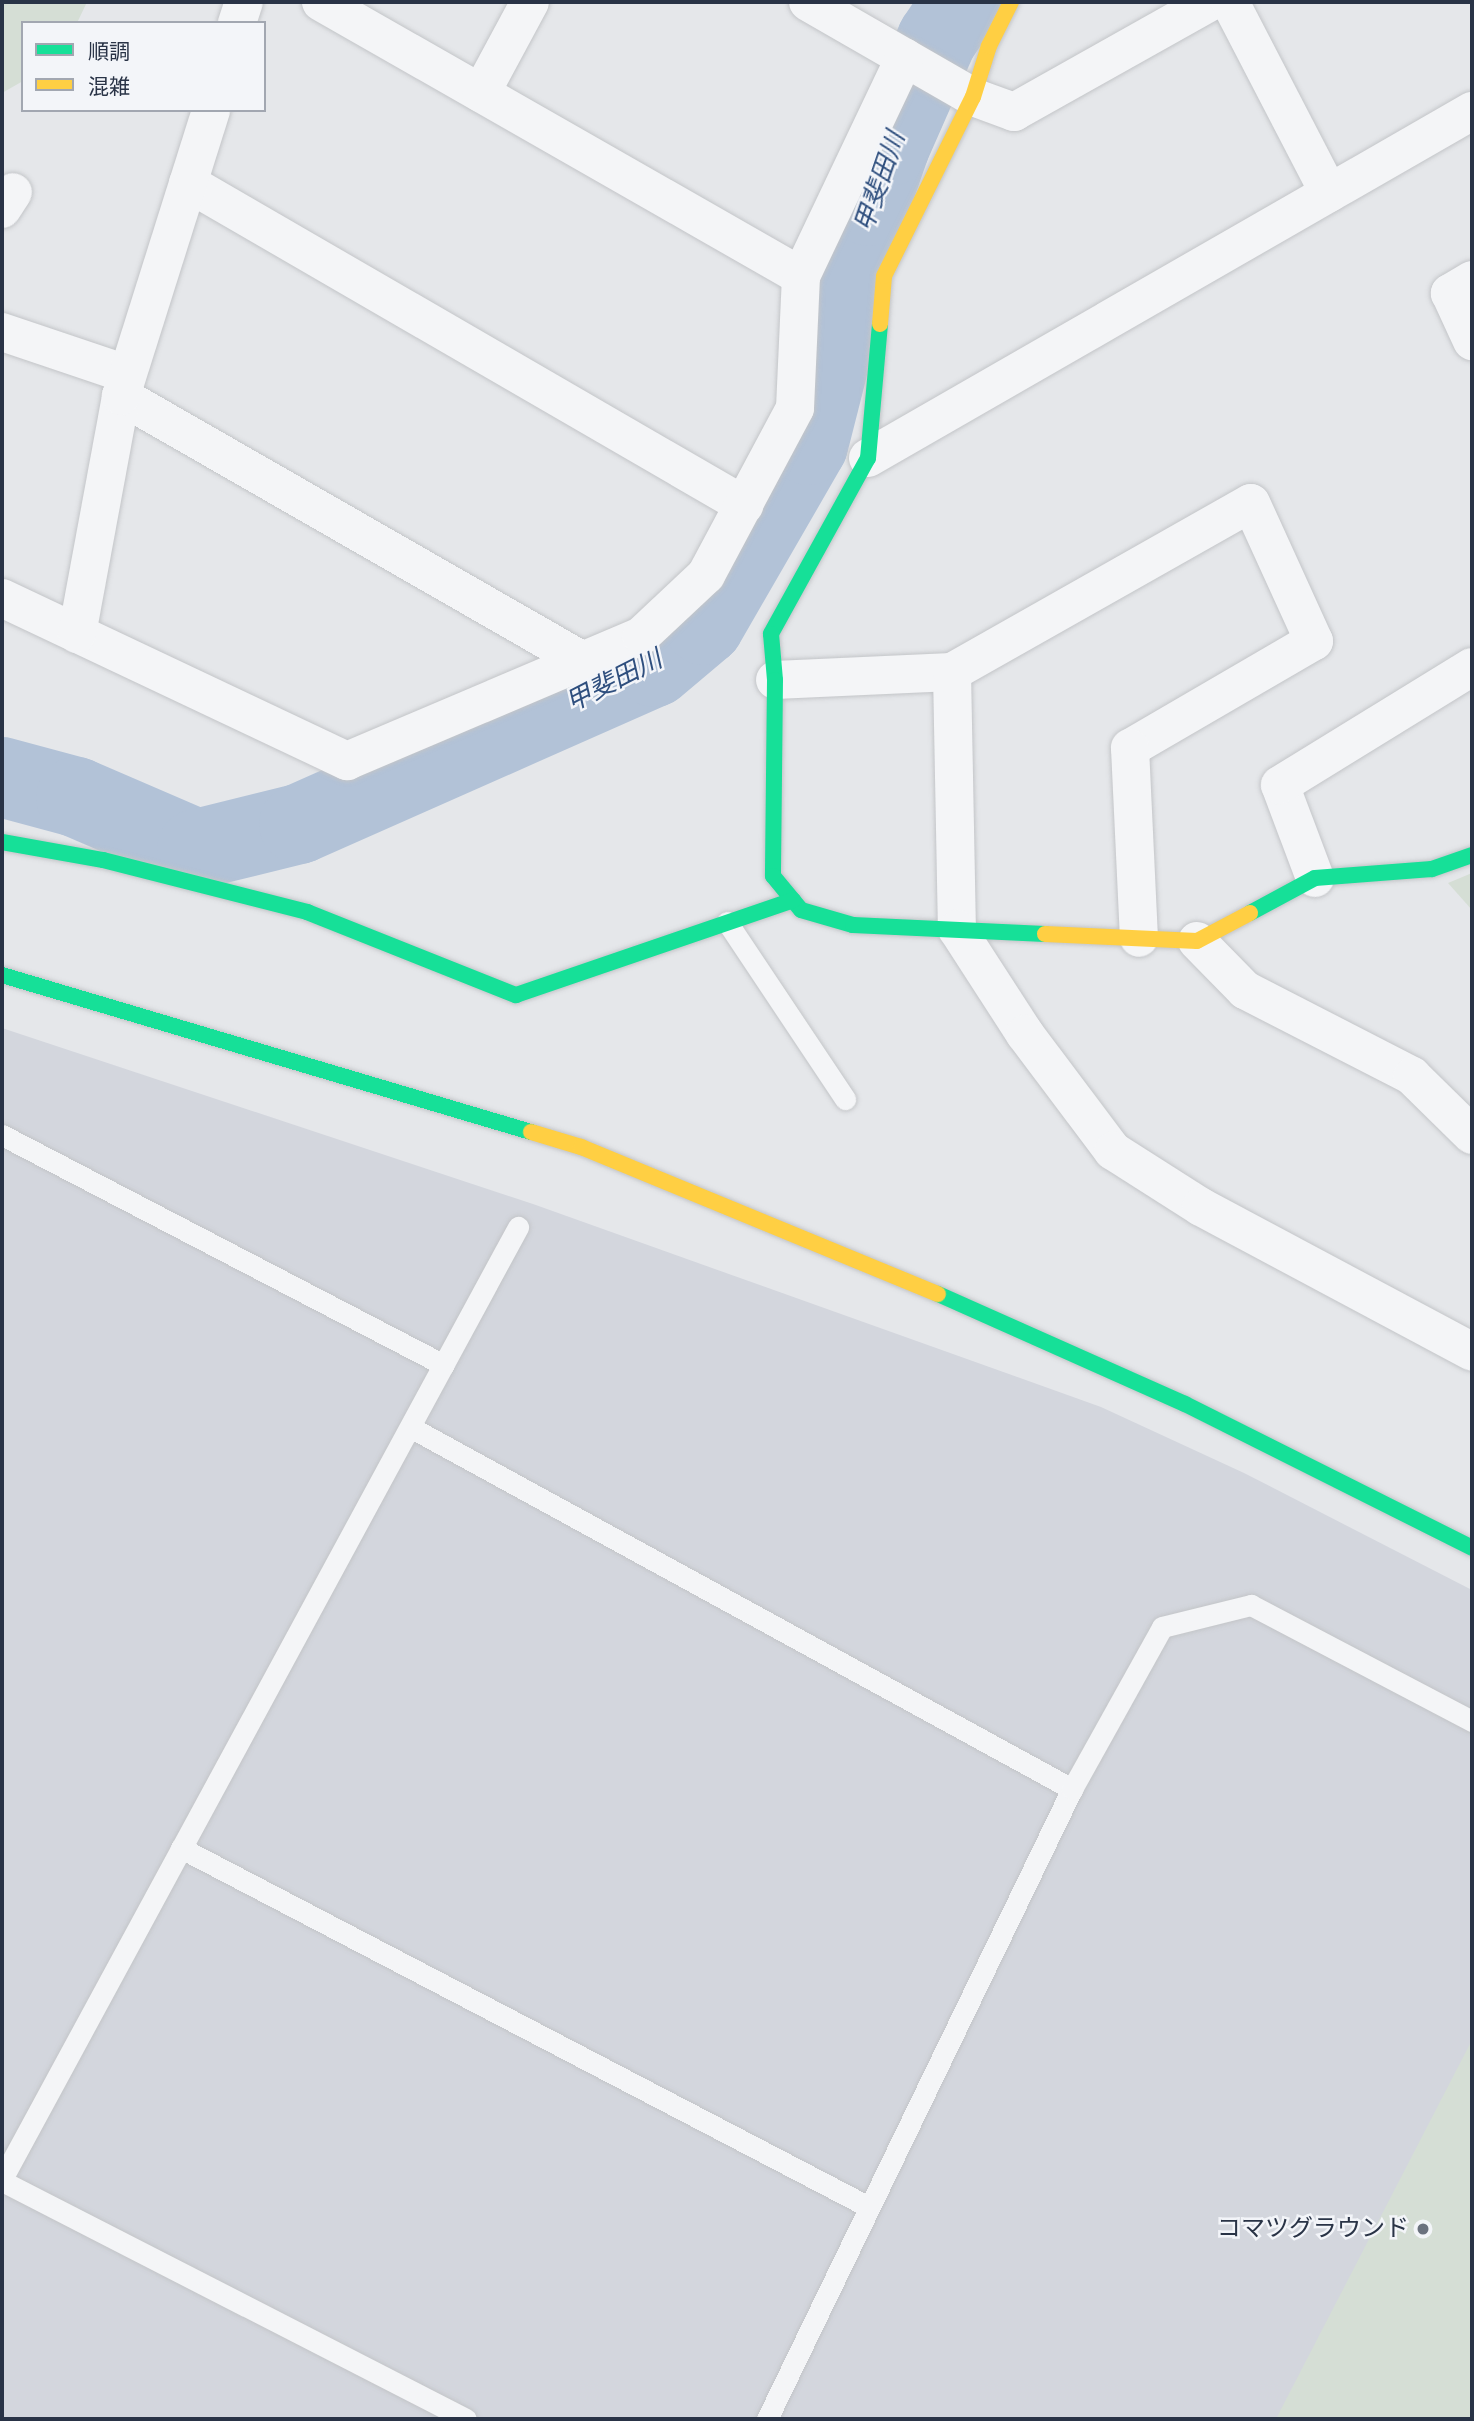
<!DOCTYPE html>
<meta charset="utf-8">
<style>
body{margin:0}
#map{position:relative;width:1474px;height:2421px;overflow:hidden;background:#e5e7ea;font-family:"Fira Sans Condensed","Noto Sans JP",sans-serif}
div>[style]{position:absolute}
.built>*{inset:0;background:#d3d6dd}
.green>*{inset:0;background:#d5ded5}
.river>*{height:80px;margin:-40px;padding:0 40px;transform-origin:40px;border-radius:40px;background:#b2c2d7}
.roads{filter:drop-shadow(0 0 2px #c3c5c8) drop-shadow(0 0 2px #c3c5c8)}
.lane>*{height:21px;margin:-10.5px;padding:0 10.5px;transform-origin:10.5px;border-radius:10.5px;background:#f4f5f7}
.street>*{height:38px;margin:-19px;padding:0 19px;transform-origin:19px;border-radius:19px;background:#f4f5f7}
.fast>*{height:16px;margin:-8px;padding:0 8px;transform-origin:8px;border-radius:8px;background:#16e098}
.slow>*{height:16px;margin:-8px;padding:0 8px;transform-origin:8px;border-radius:8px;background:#ffcf43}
.dots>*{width:19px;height:19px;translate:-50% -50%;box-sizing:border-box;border:4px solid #f3f5f9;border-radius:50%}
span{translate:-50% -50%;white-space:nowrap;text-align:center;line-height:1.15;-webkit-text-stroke:5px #f3f5f9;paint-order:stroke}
.poi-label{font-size:24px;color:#293346}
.right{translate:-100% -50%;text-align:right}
.water-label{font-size:26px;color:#2f4f7e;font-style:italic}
.frame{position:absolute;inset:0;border:4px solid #293346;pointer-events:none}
.legend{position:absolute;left:21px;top:21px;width:245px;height:91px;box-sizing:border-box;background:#f3f5f9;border:2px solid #a2a7b1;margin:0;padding:9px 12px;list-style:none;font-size:21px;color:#293346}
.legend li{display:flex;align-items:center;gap:14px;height:35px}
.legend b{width:35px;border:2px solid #a2a7b1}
</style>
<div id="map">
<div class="built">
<i style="clip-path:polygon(2px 1028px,533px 1204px,1101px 1407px,1244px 1473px,1472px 1590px,1472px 2419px,2px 2419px)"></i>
</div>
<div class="green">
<i style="clip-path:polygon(2px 2px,87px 2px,77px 23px,23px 23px,23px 81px,2px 93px)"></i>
<i style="clip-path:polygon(1472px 873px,1472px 910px,1448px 883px)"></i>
<i style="clip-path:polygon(1472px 2040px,1472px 2419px,1276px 2419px)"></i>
</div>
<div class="river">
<i style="left:2px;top:777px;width:77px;rotate:15.1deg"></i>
<i style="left:76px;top:797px;width:132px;rotate:23.3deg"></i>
<i style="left:197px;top:849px;width:105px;rotate:-13.8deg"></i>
<i style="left:299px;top:824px;width:388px;rotate:-23.9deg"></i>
<i style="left:654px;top:667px;width:65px;rotate:-40deg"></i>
<i style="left:704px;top:625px;width:208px;rotate:-60deg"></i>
<i style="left:808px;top:445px;width:247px;rotate:-75.7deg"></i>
<i style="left:869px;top:206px;width:64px;rotate:-70.7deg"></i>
<i style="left:890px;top:146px;width:117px;rotate:-66.3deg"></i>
<i style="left:937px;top:39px;width:45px;rotate:-56deg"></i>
</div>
<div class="roads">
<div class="lane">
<i style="left:727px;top:922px;width:213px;rotate:56.3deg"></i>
<i style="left:2px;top:1135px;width:498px;rotate:27.5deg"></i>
<i style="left:410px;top:1427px;width:755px;rotate:28.67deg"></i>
<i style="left:181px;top:1848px;width:776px;rotate:27.56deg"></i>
<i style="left:2px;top:2179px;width:1083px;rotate:-61.54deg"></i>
<i style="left:2px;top:2181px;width:521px;rotate:27.15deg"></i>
<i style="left:767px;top:2419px;width:700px;rotate:-64.17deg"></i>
<i style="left:1072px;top:1789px;width:185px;rotate:-60.9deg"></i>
<i style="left:1162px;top:1627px;width:92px;rotate:-13.9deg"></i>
<i style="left:1251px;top:1605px;width:250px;rotate:27.7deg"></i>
</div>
<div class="street">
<i style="left:321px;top:2px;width:553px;rotate:29.72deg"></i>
<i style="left:808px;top:2px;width:190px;rotate:29.9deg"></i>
<i style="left:973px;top:97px;width:44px;rotate:20.1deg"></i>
<i style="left:1014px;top:112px;width:225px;rotate:-29.3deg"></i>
<i style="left:1230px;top:2px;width:215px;rotate:62.6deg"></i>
<i style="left:237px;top:23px;width:22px;rotate:-72deg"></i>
<i style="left:481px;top:93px;width:103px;rotate:-61.7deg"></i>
<i style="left:188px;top:183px;width:643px;rotate:30.08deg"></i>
<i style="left:2px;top:209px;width:20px;rotate:-57deg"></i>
<i style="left:1472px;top:280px;width:26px;rotate:149deg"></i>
<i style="left:1450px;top:293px;width:53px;rotate:65.4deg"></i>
<i style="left:2px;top:332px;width:132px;rotate:18.6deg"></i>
<i style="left:121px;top:396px;width:533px;rotate:29.84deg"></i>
<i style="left:868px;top:458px;width:697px;rotate:-29.88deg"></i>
<i style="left:2px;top:598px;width:382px;rotate:25.3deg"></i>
<i style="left:347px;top:761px;width:319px;rotate:-23deg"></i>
<i style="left:641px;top:636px;width:89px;rotate:-43.2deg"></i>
<i style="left:706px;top:575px;width:189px;rotate:-61.9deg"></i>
<i style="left:795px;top:408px;width:132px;rotate:-87.4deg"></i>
<i style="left:801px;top:276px;width:242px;rotate:-64.6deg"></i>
<i style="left:77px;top:634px;width:242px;rotate:-79.5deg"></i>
<i style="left:121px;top:396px;width:300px;rotate:-72.5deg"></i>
<i style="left:952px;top:672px;width:257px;rotate:88.9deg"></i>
<i style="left:957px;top:929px;width:125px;rotate:57.1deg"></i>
<i style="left:1025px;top:1034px;width:146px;rotate:53.1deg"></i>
<i style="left:1113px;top:1151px;width:104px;rotate:32.5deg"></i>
<i style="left:1201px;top:1207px;width:307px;rotate:28.1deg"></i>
<i style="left:775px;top:680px;width:177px;rotate:-2.6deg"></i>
<i style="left:952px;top:672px;width:343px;rotate:-29.5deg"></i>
<i style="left:1251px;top:503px;width:152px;rotate:65.5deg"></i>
<i style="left:1314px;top:641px;width:213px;rotate:149.8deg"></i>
<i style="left:1130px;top:748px;width:190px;rotate:87.3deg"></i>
<i style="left:1315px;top:878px;width:99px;rotate:-110.6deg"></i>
<i style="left:1280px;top:785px;width:225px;rotate:-31.6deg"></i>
<i style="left:1197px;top:941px;width:69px;rotate:45.6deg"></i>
<i style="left:1245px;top:990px;width:188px;rotate:27.2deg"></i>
<i style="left:1412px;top:1076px;width:84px;rotate:44.5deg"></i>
</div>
<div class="fast">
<i style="left:880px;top:324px;width:135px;rotate:95.1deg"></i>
<i style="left:868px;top:458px;width:201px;rotate:118.9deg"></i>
<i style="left:771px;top:634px;width:46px;rotate:85deg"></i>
<i style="left:775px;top:680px;width:196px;rotate:90.6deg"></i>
<i style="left:773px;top:876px;width:44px;rotate:50.5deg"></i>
<i style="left:801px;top:910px;width:54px;rotate:16.1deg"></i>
<i style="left:853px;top:925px;width:192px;rotate:2.7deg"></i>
<i style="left:2px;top:842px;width:103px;rotate:10.1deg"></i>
<i style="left:103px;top:860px;width:211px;rotate:14.3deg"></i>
<i style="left:307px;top:912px;width:225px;rotate:21.7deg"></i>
<i style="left:516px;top:995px;width:293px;rotate:-18.9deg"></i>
<i style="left:1250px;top:913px;width:74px;rotate:-28.3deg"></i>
<i style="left:1315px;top:878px;width:117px;rotate:-4.4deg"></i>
<i style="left:1432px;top:869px;width:42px;rotate:-19.3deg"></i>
<i style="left:2px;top:975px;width:552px;rotate:16.53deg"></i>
<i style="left:938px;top:1294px;width:270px;rotate:24deg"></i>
<i style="left:1185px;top:1404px;width:321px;rotate:26.6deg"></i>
</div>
<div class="slow">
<i style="left:880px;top:324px;width:48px;rotate:-85.2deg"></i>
<i style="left:884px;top:276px;width:200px;rotate:-63.6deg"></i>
<i style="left:973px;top:97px;width:53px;rotate:-72.6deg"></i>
<i style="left:989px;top:46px;width:49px;rotate:-63.4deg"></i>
<i style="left:1045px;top:934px;width:152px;rotate:2.6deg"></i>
<i style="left:1197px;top:941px;width:60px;rotate:-27.8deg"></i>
<i style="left:531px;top:1132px;width:52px;rotate:16.7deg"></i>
<i style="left:581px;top:1147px;width:386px;rotate:22.4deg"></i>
</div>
</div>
<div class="dots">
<i style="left:1423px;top:2229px;background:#6b727f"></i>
</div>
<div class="poi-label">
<span class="right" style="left:1409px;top:2229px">コマツグラウンド</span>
</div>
<div class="water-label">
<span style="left:880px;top:182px;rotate:-71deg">甲斐田川</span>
<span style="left:614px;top:681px;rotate:-27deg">甲斐田川</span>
</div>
<div class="frame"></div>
<ul class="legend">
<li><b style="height:9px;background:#16e098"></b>順調</li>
<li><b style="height:9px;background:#ffcf43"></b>混雑</li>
</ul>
</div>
